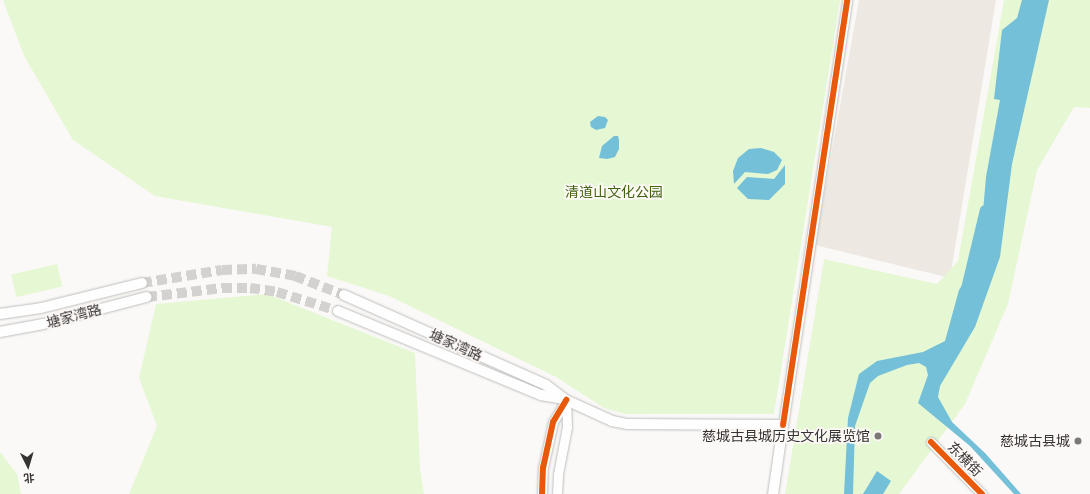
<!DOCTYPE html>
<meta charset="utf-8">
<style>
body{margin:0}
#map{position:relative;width:1090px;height:494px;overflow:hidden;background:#fbf9f7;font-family:"Public Sans","Noto Sans SC",sans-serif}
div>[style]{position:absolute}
.built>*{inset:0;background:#eee8e3}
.green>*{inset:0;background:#e6f7d3;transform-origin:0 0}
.water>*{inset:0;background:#73c0d8}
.canal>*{height:9px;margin:-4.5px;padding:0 4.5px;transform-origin:4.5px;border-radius:4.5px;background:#73c0d8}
.secondary-tunnel>*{height:10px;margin-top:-5px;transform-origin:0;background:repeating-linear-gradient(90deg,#d4d2d0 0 10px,transparent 0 15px)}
.roads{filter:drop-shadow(0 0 1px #bfbebc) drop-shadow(0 0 1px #bfbebc)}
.tertiary>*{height:9px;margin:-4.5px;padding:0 4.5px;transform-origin:4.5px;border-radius:4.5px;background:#fefefe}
.secondary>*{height:10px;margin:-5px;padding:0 5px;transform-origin:5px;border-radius:5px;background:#fefefe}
.cycleway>*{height:6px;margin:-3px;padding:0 3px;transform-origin:3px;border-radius:3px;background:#e8590c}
.dots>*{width:11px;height:11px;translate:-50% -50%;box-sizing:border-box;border:2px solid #fcf8f6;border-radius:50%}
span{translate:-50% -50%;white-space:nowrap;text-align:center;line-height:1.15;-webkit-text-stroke:3.5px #fcf8f6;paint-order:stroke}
.park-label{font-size:14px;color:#416211}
.street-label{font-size:14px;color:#363433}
.poi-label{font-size:14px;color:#363433}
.right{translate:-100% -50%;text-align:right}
.north{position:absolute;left:8px;top:446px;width:40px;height:40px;-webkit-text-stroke:3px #fcf8f6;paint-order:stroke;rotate:175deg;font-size:11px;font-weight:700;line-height:16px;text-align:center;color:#363433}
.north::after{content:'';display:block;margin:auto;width:14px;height:18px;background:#363433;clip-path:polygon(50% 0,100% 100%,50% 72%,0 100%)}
</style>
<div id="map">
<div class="built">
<i style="clip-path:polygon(859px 0,996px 0,950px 278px,815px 245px)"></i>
</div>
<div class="green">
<i style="clip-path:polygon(3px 0,840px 0,774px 414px,625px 414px,604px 408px,556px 377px,389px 296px,327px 276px,332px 227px,155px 196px,73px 140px,24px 56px)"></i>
<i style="clip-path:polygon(1004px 0,1090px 0,1090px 108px,1074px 107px,1037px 170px,1008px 304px,965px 404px,899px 494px,785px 494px,824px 259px,937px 284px,958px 261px)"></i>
<i style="left:57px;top:264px;width:23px;height:47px;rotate:77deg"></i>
<i style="clip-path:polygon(267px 294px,415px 353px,420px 468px,424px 494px,129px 494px,157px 426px,139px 378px,156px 304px)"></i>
<i style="clip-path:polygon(0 452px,17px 474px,21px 494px,0 494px)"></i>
</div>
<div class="water">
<i style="clip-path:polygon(1022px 0,1049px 0,1012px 164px,1000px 257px,975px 327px,940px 386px,938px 397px,952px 422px,985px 453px,1021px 494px,1014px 494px,970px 446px,918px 403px,928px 375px,926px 367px,919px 363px,907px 365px,878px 376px,870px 383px,855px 426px,853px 494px,844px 494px,848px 418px,859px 374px,877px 361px,923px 352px,945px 341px,959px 290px,973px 268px,980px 246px,986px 177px,1000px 100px,994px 99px,1002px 30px,1017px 18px)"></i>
<i style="clip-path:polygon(598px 116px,605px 117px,608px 120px,605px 128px,596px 130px,591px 127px,590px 122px)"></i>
<i style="clip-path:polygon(614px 136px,618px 136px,619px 140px,619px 149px,615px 157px,607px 159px,599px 158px,602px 146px)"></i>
<i style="clip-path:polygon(761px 148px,774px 152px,782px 160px,777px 170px,768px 174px,745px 172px,734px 184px,733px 171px,738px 158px,749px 149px)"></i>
<i style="clip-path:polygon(785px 165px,785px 184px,769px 200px,748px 199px,737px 188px,747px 177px,774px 179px)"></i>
<i style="clip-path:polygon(877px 471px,891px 481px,883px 494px,863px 494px)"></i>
</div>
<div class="canal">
<i style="left:965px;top:288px;width:81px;rotate:-76.5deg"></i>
</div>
<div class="secondary-tunnel">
<i style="left:142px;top:283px;width:81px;rotate:-9.2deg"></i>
<i style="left:222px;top:270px;width:34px;rotate:-2deg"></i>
<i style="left:256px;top:269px;width:40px;rotate:10deg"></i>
<i style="left:295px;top:276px;width:53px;rotate:21.2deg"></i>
<i style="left:147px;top:297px;width:76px;rotate:-6.8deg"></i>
<i style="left:222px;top:288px;width:28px"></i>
<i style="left:250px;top:288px;width:27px;rotate:8deg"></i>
<i style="left:277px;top:292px;width:64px;rotate:17.3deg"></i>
</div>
<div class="roads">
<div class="tertiary">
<i style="left:783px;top:425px;width:430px;rotate:-81.4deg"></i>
<i style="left:931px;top:442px;width:73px;rotate:45.6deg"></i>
<i style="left:542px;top:494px;width:26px;rotate:-88deg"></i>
<i style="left:543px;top:468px;width:47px;rotate:-77.7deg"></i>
<i style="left:553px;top:422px;width:26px;rotate:-59deg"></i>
<i style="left:557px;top:494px;width:20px;rotate:-87deg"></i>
<i style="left:558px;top:474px;width:48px;rotate:-79.2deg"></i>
<i style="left:567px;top:427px;width:27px;rotate:-92deg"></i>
</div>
<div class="secondary">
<i style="left:344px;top:295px;width:221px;rotate:24deg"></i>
<i style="left:546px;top:385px;width:25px;rotate:37deg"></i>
<i style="left:566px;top:400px;width:51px;rotate:24.5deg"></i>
<i style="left:612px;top:421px;width:15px;rotate:11deg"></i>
<i style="left:627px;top:424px;width:156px;rotate:0.4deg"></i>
<i style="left:783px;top:425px;width:70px;rotate:98.2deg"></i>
<i style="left:338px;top:311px;width:220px;rotate:22.5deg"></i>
<i style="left:541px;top:395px;width:22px;rotate:10deg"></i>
<i style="left:0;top:314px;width:41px;rotate:-8.3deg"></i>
<i style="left:41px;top:308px;width:104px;rotate:-13.9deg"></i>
<i style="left:0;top:332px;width:44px;rotate:-10.5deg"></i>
<i style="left:43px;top:324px;width:107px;rotate:-14.6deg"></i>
</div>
</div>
<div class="cycleway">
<i style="left:783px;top:425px;width:430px;rotate:-81.4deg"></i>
<i style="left:931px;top:442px;width:73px;rotate:45.6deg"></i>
<i style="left:542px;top:494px;width:26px;rotate:-88deg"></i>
<i style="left:543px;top:468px;width:47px;rotate:-77.7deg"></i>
<i style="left:553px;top:422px;width:26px;rotate:-59deg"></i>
</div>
<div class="dots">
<i style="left:878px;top:436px;background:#7b7978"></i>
<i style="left:1078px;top:441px;background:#7b7978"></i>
</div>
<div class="park-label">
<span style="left:614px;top:192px">清道山文化公园</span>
</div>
<div class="street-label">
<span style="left:74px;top:316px;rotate:-15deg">塘家湾路</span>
<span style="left:456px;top:345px;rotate:24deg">塘家湾路</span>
<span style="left:965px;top:459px;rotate:45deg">东横街</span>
</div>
<div class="poi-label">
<span class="right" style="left:870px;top:436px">慈城古县城历史文化展览馆</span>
<span class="right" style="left:1070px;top:441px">慈城古县城</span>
</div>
<div class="north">北</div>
</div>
